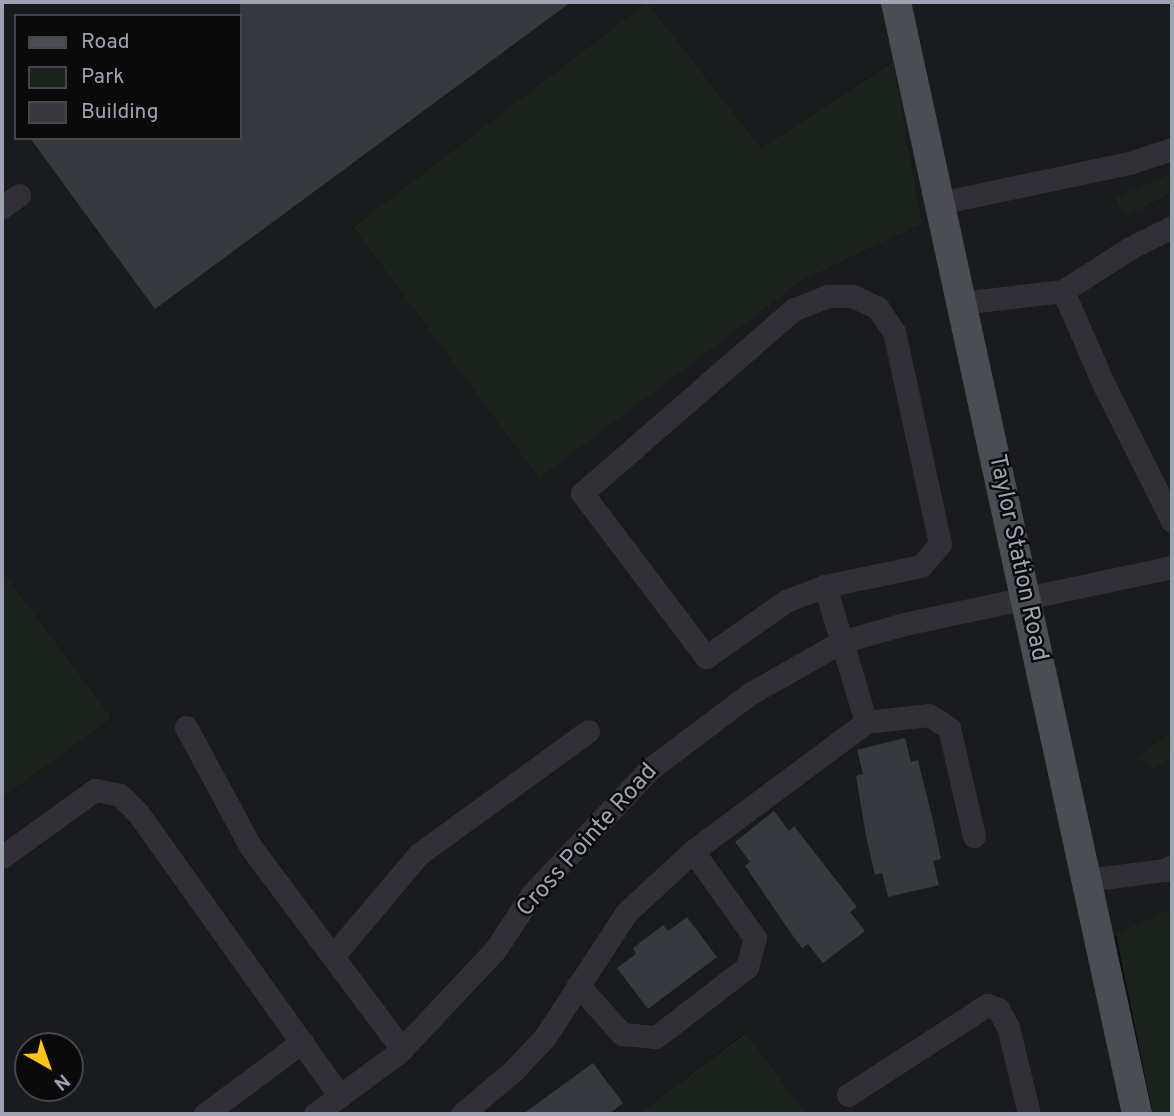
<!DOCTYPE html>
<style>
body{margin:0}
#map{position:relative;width:1174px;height:1116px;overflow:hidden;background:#0f0f10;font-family:Overpass,sans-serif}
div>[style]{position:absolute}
.built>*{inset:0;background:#1a1b1d}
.green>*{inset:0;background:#1b231c}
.building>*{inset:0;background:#38393f}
.minor>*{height:23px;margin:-11.5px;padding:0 11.5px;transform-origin:11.5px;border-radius:11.5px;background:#303036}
.major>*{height:30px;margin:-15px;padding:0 15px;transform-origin:15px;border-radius:15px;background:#4b4d55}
span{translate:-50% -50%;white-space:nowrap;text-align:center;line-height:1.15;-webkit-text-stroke:5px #0a0a0b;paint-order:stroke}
.street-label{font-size:24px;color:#9ea3b3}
.frame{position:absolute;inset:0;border:4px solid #9ea3b3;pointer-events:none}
.legend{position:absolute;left:14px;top:14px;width:228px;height:126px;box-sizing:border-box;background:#0a0a0b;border:2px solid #45474e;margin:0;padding:9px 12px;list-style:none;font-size:21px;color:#9ea3b3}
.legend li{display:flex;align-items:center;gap:14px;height:35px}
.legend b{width:35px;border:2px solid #45474e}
.north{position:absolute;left:14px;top:1032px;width:70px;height:70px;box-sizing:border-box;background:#0a0a0b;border:2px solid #45474e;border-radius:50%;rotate:140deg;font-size:19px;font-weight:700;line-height:28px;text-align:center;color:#9ea3b3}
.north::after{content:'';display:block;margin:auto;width:24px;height:32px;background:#ffc418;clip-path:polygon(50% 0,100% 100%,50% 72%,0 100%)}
</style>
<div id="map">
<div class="built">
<i style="clip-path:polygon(evenodd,2px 2px,647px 2px,353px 227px,539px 477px,803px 280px,922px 224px,892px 62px,761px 148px,647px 2px,1172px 2px,1172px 173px,1114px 200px,1127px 215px,1172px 193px,1172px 731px,1137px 757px,1153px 770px,1172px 756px,1172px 908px,1090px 949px,1124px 1114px,806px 1114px,745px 1033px,638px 1114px,2px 1114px,2px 798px,112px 718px,2px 570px,2px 2px,16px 16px,240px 16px,240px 138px,16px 138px,16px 16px,2px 2px,28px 1046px,70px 1046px,70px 1088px,28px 1088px,28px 1046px)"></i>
</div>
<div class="green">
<i style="clip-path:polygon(647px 2px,761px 148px,893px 62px,922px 224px,803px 280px,539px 478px,353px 227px)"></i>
<i style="clip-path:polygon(1172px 173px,1172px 193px,1126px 216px,1114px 199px)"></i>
<i style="clip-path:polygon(2px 570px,112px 718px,2px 798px)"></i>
<i style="clip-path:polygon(1172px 731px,1172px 756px,1153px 770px,1137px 757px)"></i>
<i style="clip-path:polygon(1172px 908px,1172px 1114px,1153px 1114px,1116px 934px)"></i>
<i style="clip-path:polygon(746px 1033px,806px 1114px,638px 1114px)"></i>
</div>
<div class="building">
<i style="clip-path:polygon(240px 2px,571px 2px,155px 309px,30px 138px,240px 138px)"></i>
<i style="clip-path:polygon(905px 738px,911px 762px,918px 760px,933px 821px,941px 859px,933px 861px,939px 885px,888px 897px,882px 873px,875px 875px,866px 836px,856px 776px,863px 774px,857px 750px)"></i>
<i style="clip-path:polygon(774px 811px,789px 831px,794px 826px,857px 907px,850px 912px,865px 931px,823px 963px,808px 944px,802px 948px,793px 936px,745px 866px,750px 862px,735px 842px)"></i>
<i style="clip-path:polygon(687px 917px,717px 957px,648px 1009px,617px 968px,636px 954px,633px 948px,663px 925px,668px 931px)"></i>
<i style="clip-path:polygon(593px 1063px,623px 1103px,609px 1114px,523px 1114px)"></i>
</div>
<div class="minor">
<i style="left:939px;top:203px;width:194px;rotate:-11.9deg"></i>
<i style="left:1129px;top:163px;width:45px;rotate:-18deg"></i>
<i style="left:2px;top:207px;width:21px;rotate:-35deg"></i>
<i style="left:1063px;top:291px;width:105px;rotate:66.4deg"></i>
<i style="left:1105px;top:387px;width:150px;rotate:63.4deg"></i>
<i style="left:961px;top:303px;width:103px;rotate:-6.7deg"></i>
<i style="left:1063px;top:291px;width:80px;rotate:-32.7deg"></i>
<i style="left:1130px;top:248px;width:47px;rotate:-26.6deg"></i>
<i style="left:866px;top:722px;width:63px;rotate:-6.3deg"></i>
<i style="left:929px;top:715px;width:24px;rotate:33deg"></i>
<i style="left:949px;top:728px;width:111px;rotate:77deg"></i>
<i style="left:186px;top:727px;width:135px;rotate:61.7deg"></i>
<i style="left:250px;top:846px;width:254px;rotate:53.2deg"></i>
<i style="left:2px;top:857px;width:115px;rotate:-35.8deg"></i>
<i style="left:95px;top:790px;width:25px;rotate:11deg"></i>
<i style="left:120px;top:795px;width:25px;rotate:45deg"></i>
<i style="left:138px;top:813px;width:348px;rotate:54.5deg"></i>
<i style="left:1087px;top:880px;width:79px;rotate:-7.3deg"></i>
<i style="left:1165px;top:870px;width:8px;rotate:-30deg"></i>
<i style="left:333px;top:956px;width:133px;rotate:-49.9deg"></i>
<i style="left:419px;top:854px;width:209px;rotate:-36deg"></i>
<i style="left:578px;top:985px;width:66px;rotate:48.1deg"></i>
<i style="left:622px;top:1034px;width:34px;rotate:5deg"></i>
<i style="left:656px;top:1037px;width:115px;rotate:-37.6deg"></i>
<i style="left:747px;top:967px;width:30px;rotate:-75deg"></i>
<i style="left:755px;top:938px;width:107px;rotate:-125.5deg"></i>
<i style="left:848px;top:1095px;width:166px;rotate:-32.9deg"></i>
<i style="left:987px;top:1005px;width:12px;rotate:20deg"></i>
<i style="left:998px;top:1009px;width:21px;rotate:61deg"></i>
<i style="left:1008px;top:1027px;width:89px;rotate:76.4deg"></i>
<i style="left:205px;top:1114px;width:121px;rotate:-36.6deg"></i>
<i style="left:315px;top:1114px;width:103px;rotate:-36.3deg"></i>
<i style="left:398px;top:1053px;width:141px;rotate:-46.7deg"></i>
<i style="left:495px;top:950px;width:67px;rotate:-56.5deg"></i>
<i style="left:532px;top:894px;width:172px;rotate:-46.7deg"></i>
<i style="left:650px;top:769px;width:126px;rotate:-37deg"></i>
<i style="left:751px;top:693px;width:103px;rotate:-29.5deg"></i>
<i style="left:841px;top:642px;width:66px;rotate:-15.9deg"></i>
<i style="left:904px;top:624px;width:274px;rotate:-12deg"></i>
<i style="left:462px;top:1114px;width:67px;rotate:-40.1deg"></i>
<i style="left:513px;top:1071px;width:47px;rotate:-46.7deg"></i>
<i style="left:545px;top:1037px;width:148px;rotate:-56.8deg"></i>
<i style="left:626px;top:913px;width:91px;rotate:-42.8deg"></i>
<i style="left:693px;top:851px;width:216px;rotate:-36.7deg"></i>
<i style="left:866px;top:722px;width:142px;rotate:-106.8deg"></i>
<i style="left:825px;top:586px;width:98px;rotate:-11.8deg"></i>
<i style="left:921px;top:566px;width:29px;rotate:-49deg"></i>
<i style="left:940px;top:544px;width:217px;rotate:-102.2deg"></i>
<i style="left:894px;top:332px;width:29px;rotate:-124deg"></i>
<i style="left:878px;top:308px;width:29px;rotate:-155deg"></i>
<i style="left:852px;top:296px;width:24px;rotate:180deg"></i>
<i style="left:828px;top:296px;width:36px;rotate:159deg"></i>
<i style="left:794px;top:309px;width:281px;rotate:139deg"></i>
<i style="left:582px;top:493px;width:206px;rotate:52.9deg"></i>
<i style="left:706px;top:657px;width:98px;rotate:-35deg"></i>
<i style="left:786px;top:601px;width:42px;rotate:-21deg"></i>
</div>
<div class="major">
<i style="left:896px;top:2px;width:1138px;rotate:77.77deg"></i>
</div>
<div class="street-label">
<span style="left:1017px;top:558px;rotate:78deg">Taylor Station Road</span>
<span style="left:588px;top:841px;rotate:-48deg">Cross Pointe Road</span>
</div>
<div class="frame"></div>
<ul class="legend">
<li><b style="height:9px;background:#4b4d55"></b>Road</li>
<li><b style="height:19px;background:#1b231c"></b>Park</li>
<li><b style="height:19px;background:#38393f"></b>Building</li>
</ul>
<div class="north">N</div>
</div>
